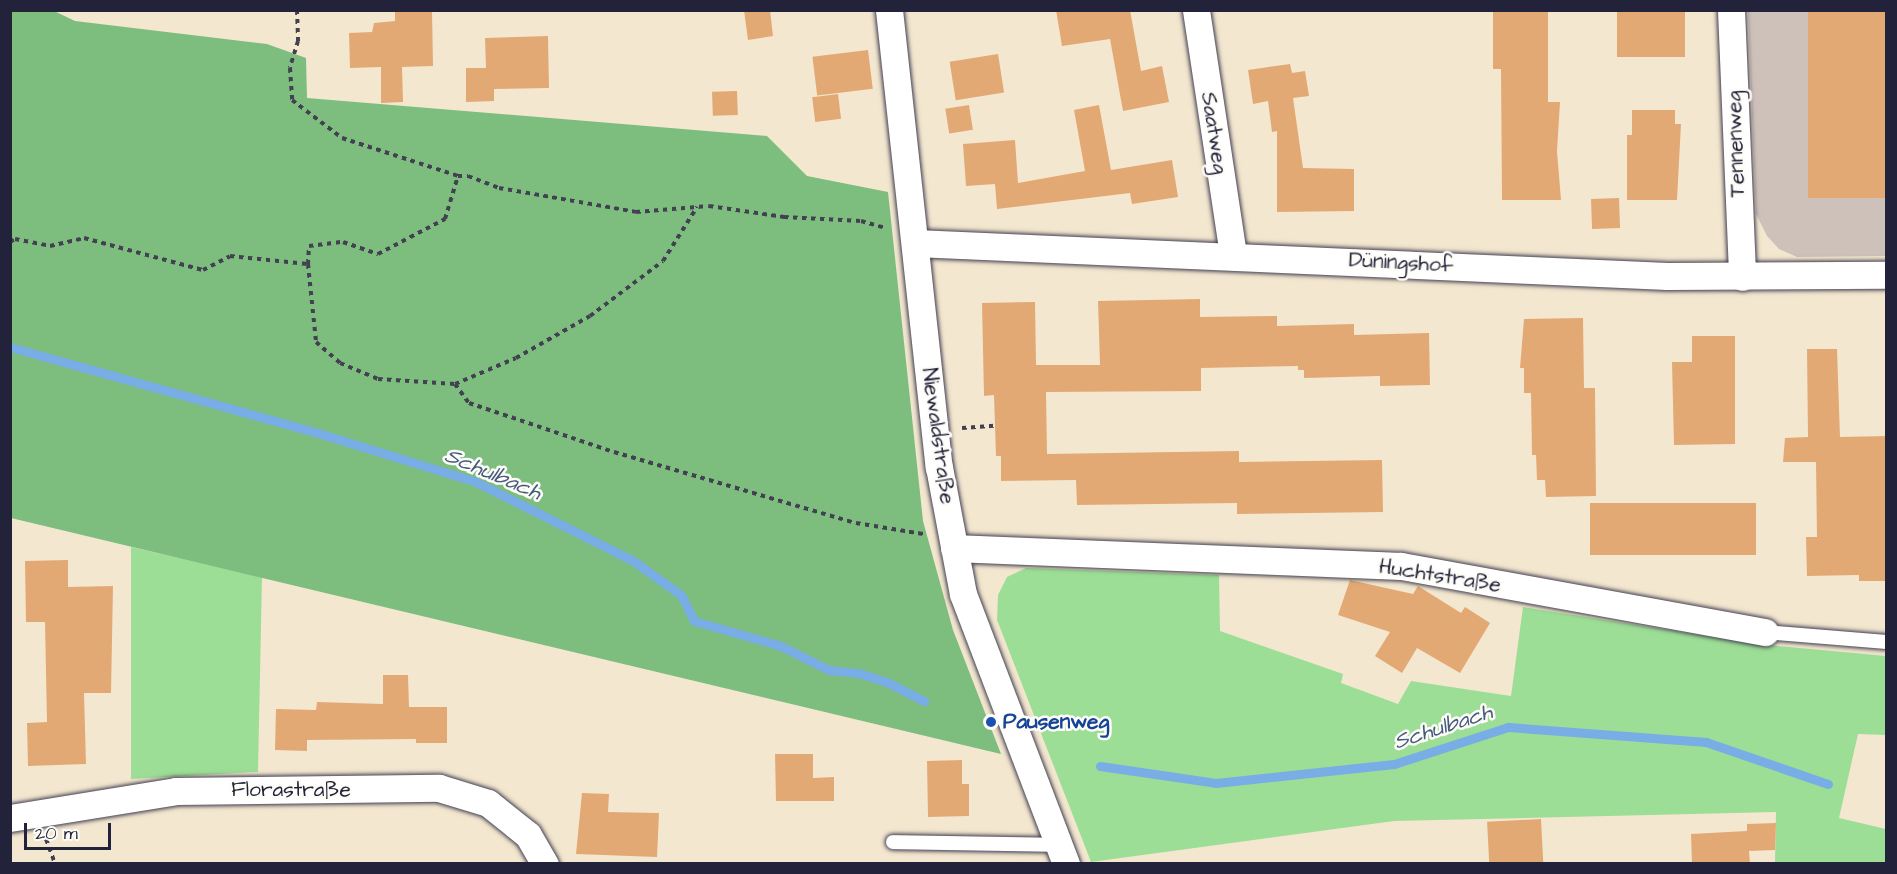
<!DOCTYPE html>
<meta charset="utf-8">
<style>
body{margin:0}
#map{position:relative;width:1897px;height:874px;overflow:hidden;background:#f4e7d0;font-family:"Architects Daughter",sans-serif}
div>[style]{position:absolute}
.industrial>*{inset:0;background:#cec1ba}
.green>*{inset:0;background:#9cde95}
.forest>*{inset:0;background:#7dbd7e}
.stream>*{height:9px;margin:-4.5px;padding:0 4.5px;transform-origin:4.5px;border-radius:4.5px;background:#78ade5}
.building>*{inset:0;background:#e3a974;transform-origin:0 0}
.path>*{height:4px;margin-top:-2px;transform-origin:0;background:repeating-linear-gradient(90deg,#424051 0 4.5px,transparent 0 9px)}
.roads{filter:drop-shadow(0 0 2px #424051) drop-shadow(0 0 2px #424051)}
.lane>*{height:14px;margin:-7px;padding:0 7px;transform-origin:7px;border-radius:7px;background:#fff}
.street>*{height:27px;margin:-13.5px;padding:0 13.5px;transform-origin:13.5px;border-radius:13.5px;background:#fff}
.dots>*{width:16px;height:16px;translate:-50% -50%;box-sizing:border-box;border:3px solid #fdfcf7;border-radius:50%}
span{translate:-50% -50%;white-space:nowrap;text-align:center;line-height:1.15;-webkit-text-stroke:5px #fdfcf7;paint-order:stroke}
.street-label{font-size:21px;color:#22223b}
.transit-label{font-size:21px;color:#164399;font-weight:700}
.left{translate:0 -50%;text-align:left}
.water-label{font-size:22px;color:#445a7f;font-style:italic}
.frame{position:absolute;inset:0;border:12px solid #22223b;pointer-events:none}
.scale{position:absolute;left:24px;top:823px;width:87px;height:27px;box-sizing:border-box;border:3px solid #22223b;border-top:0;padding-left:8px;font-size:18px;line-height:21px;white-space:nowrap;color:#22223b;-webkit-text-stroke:4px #fdfcf7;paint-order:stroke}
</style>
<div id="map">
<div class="industrial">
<i style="clip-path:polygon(1748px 11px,1886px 11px,1886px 256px,1797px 257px,1779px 249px,1767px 236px,1756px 214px)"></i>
</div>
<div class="green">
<i style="clip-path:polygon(131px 547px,262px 577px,258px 772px,131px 779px)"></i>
<i style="clip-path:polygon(1026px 568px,1219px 575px,1220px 631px,1343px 674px,1341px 683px,1398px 704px,1411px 681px,1511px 696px,1523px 607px,1757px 644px,1886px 656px,1886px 735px,1858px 734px,1839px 818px,1886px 829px,1886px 863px,1775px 863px,1776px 812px,1394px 821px,1091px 862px,997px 620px,998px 595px,1007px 577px)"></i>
</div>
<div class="forest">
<i style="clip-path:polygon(11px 10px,54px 11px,75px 21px,267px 44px,306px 58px,307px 98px,767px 136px,807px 176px,888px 192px,923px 521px,953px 630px,1001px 754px,11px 518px)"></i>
</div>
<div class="stream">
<i style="left:10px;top:347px;width:320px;rotate:15.6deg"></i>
<i style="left:318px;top:433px;width:165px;rotate:17.2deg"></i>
<i style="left:476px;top:482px;width:174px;rotate:26.6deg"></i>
<i style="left:632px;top:560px;width:60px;rotate:35.5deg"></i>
<i style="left:681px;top:595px;width:29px;rotate:63deg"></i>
<i style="left:694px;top:621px;width:91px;rotate:16deg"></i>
<i style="left:781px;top:646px;width:54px;rotate:26.6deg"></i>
<i style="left:829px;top:670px;width:30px;rotate:6deg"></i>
<i style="left:859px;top:673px;width:29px;rotate:18deg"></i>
<i style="left:887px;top:682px;width:42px;rotate:27.2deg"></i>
<i style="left:1100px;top:766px;width:117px;rotate:8.3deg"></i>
<i style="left:1216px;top:783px;width:179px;rotate:-6.1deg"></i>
<i style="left:1394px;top:764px;width:120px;rotate:-18deg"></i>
<i style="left:1508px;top:727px;width:199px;rotate:4.3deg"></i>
<i style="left:1706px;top:742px;width:129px;rotate:19deg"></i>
</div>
<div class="building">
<i style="clip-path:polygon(395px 10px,432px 10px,433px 66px,402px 67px,403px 102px,381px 103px,381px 67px,350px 68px,349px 33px,372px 32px,374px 23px,395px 21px)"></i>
<i style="clip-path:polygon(744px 10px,770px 10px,773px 36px,748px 40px)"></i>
<i style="clip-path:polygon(1056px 10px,1130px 10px,1141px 71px,1162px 66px,1169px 102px,1123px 111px,1110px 39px,1062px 46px)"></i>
<i style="clip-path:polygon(1493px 10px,1548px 10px,1548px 102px,1560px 102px,1557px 151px,1561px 200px,1502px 200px,1501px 69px,1493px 69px)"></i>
<i style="left:1617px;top:10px;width:68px;height:47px"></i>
<i style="left:1808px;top:10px;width:79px;height:188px"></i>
<i style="clip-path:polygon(548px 36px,549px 88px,494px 89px,494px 101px,466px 102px,466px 68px,486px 68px,485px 38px)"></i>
<i style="left:868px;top:50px;width:39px;height:56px;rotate:83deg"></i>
<i style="left:998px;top:54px;width:39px;height:49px;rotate:81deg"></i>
<i style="clip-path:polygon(1290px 64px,1292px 73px,1305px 71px,1309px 96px,1293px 98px,1303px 168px,1354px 169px,1354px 211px,1277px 212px,1277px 131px,1272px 132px,1268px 101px,1253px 104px,1248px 70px)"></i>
<i style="left:737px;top:91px;width:24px;height:25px;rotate:88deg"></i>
<i style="left:838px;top:94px;width:25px;height:26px;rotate:83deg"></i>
<i style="left:969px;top:105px;width:25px;height:24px;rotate:81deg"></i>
<i style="clip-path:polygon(1099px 105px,1111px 170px,1172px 160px,1178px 197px,1132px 204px,1130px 193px,997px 209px,995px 184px,966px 186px,963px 144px,1015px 140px,1018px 183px,1085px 171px,1074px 110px)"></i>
<i style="clip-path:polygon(1632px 110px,1675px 110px,1675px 124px,1681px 124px,1677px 200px,1627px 200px,1627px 135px,1632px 135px)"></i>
<i style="left:1619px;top:198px;width:30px;height:28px;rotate:88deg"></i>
<i style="clip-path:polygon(1200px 299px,1200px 317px,1277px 316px,1277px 326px,1354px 324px,1354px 335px,1429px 333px,1430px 385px,1380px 386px,1380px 376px,1304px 378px,1304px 370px,1298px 370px,1298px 366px,1201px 368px,1201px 391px,1046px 392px,1047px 454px,1239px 451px,1239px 462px,1382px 460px,1383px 512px,1237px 514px,1237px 503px,1077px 505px,1076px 480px,1001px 481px,1001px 456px,996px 456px,994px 395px,984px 396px,982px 303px,1035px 302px,1036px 365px,1100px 365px,1098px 301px)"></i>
<i style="clip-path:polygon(1583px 318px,1584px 388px,1595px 388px,1596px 496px,1546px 497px,1545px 480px,1537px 480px,1536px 455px,1532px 455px,1531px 393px,1524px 393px,1524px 368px,1520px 368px,1524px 319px)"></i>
<i style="clip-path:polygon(1692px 336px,1735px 336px,1735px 444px,1674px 445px,1672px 362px,1692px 362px)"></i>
<i style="clip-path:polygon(1807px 349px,1837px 349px,1840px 437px,1887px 436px,1887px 581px,1859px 581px,1859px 575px,1807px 576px,1806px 537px,1817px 537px,1816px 462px,1783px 462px,1785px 438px,1808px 437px)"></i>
<i style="left:1756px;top:503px;width:52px;height:166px;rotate:90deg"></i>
<i style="clip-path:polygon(68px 560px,68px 587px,113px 586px,111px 693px,84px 693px,86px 764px,28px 766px,27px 723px,47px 722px,45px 622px,26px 622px,25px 561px)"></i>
<i style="clip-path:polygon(1350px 580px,1413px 594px,1418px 586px,1461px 613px,1465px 607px,1490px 623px,1460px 673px,1417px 648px,1402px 673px,1375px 656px,1390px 632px,1338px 615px)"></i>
<i style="clip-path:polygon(383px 675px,408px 675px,409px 707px,447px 707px,447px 743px,416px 743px,416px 739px,307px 740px,307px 751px,275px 750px,276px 709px,316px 710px,317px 702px,383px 704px)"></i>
<i style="clip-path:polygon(775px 754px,813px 754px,813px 778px,834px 777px,834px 801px,776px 801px)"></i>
<i style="clip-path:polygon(962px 760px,962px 784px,969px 784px,969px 816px,928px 817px,927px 761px)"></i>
<i style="clip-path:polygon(582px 793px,609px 794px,608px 812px,659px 813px,657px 857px,576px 854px)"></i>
<i style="left:1541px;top:819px;width:45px;height:54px;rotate:87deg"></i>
<i style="clip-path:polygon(1776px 823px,1775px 850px,1749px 851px,1750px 864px,1692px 864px,1691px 834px,1747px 831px,1747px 824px)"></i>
</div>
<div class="path">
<i style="left:297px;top:10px;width:31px;rotate:88deg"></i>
<i style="left:298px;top:41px;width:28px;rotate:107deg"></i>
<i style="left:290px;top:68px;width:32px;rotate:86deg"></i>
<i style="left:292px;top:100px;width:63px;rotate:37.2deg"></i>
<i style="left:342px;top:138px;width:122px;rotate:18.1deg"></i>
<i style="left:10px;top:242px;width:6px;rotate:-31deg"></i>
<i style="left:15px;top:239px;width:36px;rotate:11deg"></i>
<i style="left:50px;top:246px;width:35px;rotate:-13deg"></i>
<i style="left:84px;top:238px;width:123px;rotate:15.1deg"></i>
<i style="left:203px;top:270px;width:30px;rotate:-27deg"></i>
<i style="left:230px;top:256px;width:78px;rotate:5.9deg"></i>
<i style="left:308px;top:264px;width:78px;rotate:84.1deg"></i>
<i style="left:316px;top:342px;width:32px;rotate:41deg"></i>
<i style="left:340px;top:363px;width:41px;rotate:22.8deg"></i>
<i style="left:378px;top:379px;width:77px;rotate:3.7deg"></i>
<i style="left:455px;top:384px;width:24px;rotate:54deg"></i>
<i style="left:469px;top:403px;width:153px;rotate:18.7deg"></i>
<i style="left:614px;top:452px;width:252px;rotate:16.4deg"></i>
<i style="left:856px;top:523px;width:68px;rotate:9.3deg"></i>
<i style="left:308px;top:264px;width:18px;rotate:-87deg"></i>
<i style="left:309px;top:246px;width:34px;rotate:-7deg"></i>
<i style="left:343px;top:242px;width:37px;rotate:19deg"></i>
<i style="left:378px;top:254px;width:76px;rotate:-27.6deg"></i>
<i style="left:445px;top:219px;width:45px;rotate:-73.2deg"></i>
<i style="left:458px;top:176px;width:10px"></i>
<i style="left:468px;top:176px;width:33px;rotate:21deg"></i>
<i style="left:499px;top:188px;width:139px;rotate:9.9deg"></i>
<i style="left:636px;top:212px;width:73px;rotate:-4.7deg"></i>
<i style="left:709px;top:206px;width:76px;rotate:8.3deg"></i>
<i style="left:784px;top:217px;width:77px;rotate:3deg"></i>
<i style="left:861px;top:221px;width:26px;rotate:16deg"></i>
<i style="left:455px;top:384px;width:66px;rotate:-23.1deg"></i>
<i style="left:516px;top:358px;width:85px;rotate:-29.6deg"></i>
<i style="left:590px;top:316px;width:91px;rotate:-37deg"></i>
<i style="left:663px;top:261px;width:64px;rotate:-57.8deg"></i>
<i style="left:962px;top:428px;width:32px;rotate:-4deg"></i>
<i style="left:46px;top:839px;width:27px;rotate:70deg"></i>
</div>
<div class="roads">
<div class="lane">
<i style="left:1765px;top:632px;width:121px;rotate:4.7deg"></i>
<i style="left:893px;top:842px;width:166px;rotate:1deg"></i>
</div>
<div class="street">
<i style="left:889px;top:10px;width:460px;rotate:83.8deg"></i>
<i style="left:939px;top:467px;width:129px;rotate:79.3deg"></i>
<i style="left:963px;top:594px;width:289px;rotate:69.1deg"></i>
<i style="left:1196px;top:10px;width:249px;rotate:81.4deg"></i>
<i style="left:1731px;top:10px;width:267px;rotate:87.6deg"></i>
<i style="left:915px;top:243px;width:753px;rotate:2.51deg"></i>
<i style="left:1667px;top:276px;width:219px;rotate:-0.3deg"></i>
<i style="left:954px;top:548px;width:447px;rotate:2.3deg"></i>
<i style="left:1401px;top:566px;width:370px;rotate:10.3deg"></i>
<i style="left:10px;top:818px;width:168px;rotate:-9.2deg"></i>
<i style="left:176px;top:791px;width:263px;rotate:-0.7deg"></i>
<i style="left:439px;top:788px;width:51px;rotate:17deg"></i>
<i style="left:488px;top:803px;width:51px;rotate:38.7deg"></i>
<i style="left:528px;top:835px;width:34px;rotate:60deg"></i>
</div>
</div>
<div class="dots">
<i style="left:991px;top:722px;background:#1a4fb4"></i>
</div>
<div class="street-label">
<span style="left:1214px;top:133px;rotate:81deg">Saatweg</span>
<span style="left:1736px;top:144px;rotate:-92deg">Tennenweg</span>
<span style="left:1401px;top:263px;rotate:3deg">Düningshof</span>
<span style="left:938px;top:436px;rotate:82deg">Niewaldstraße</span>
<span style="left:1440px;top:576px;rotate:9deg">Huchtstraße</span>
<span style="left:291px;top:790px">Florastraße</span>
</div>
<div class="transit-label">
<span class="left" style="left:1003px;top:722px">Pausenweg</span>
</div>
<div class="water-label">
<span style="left:493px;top:474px;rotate:23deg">Schulbach</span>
<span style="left:1443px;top:727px;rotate:-18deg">Schulbach</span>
</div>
<div class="frame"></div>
<div class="scale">20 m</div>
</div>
